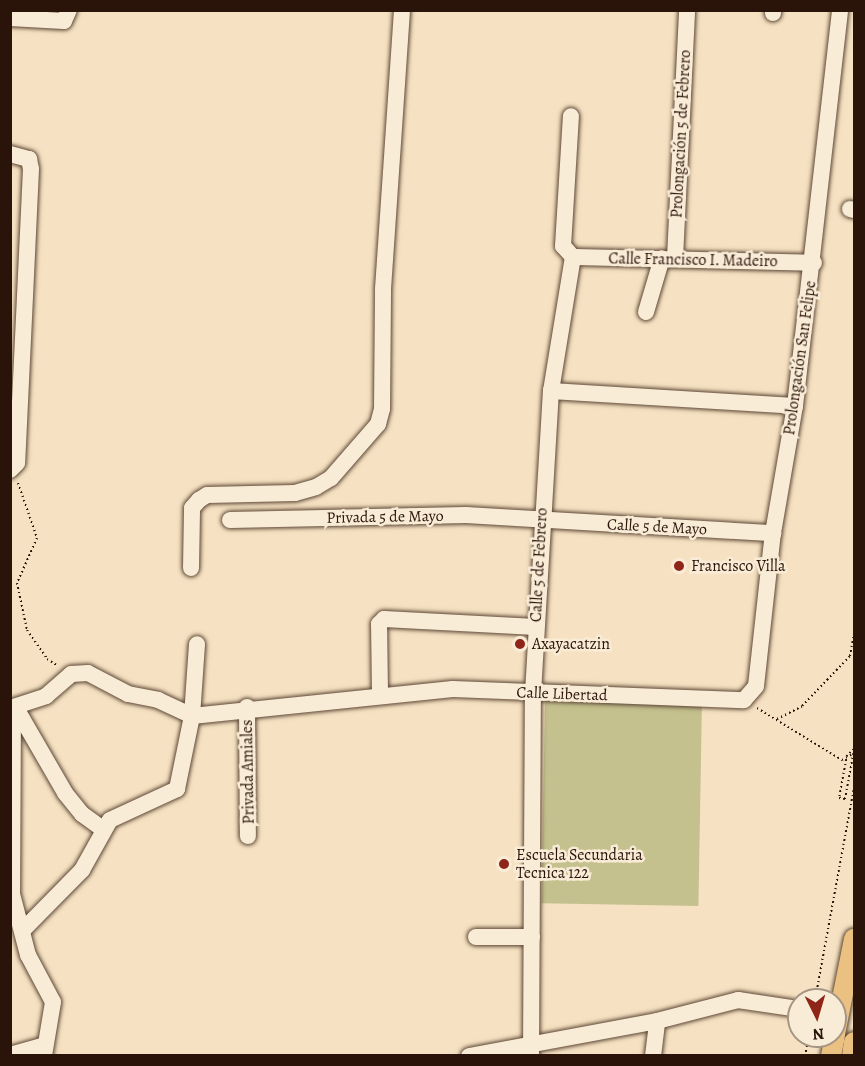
<!DOCTYPE html>
<meta charset="utf-8">
<style>
body{margin:0}
#map{position:relative;width:865px;height:1066px;overflow:hidden;background:#f6e2c2;font-family:Alegreya,serif}
div>[style]{position:absolute}
.green>*{inset:0;background:#c4c18e;transform-origin:0 0}
.path>*{height:2px;margin-top:-1px;transform-origin:0;background:repeating-linear-gradient(90deg,#2a1308 0 1.5px,transparent 0 4.5px)}
.roads{filter:drop-shadow(0 0 2px #5d4736) drop-shadow(0 0 2px #5d4736)}
.minor>*{height:16px;margin:-8px;padding:0 8px;transform-origin:8px;border-radius:8px;background:#f9ecd7}
.major>*{height:20px;margin:-10px;padding:0 10px;transform-origin:10px;border-radius:10px;background:#ebc181}
.dots>*{width:16px;height:16px;translate:-50% -50%;box-sizing:border-box;border:3px solid #f9ecd7;border-radius:50%}
span{translate:-50% -50%;white-space:nowrap;text-align:center;line-height:1.15;-webkit-text-stroke:5px #f9ecd7;paint-order:stroke}
.street-label{font-size:16px;color:#2a1308}
.poi-label{font-size:16px;color:#2a1308}
.left{translate:0 -50%;text-align:left}
.frame{position:absolute;inset:0;border:12px solid #2a1308;pointer-events:none}
.north{position:absolute;left:787px;top:988px;width:60px;height:60px;box-sizing:border-box;background:#f9ecd7;border:2px solid #a69584;border-radius:50%;rotate:175deg;font-size:16px;font-weight:700;line-height:24px;text-align:center;color:#2a1308}
.north::after{content:'';display:block;margin:auto;width:21px;height:27px;background:#8f2418;clip-path:polygon(50% 0,100% 100%,50% 72%,0 100%)}
</style>
<div id="map">
<div class="green">
<i style="left:702px;top:700px;width:206px;height:157px;rotate:91deg"></i>
</div>
<div class="path">
<i style="left:18px;top:483px;width:58px;rotate:70.9deg"></i>
<i style="left:37px;top:538px;width:49px;rotate:114deg"></i>
<i style="left:17px;top:583px;width:48px;rotate:78deg"></i>
<i style="left:27px;top:630px;width:35px;rotate:55deg"></i>
<i style="left:47px;top:659px;width:13px;rotate:32deg"></i>
<i style="left:757px;top:708px;width:100px;rotate:31.5deg"></i>
<i style="left:842px;top:760px;width:14px;rotate:-30deg"></i>
<i style="left:777px;top:719px;width:28px;rotate:-27deg"></i>
<i style="left:802px;top:706px;width:69px;rotate:-46.2deg"></i>
<i style="left:850px;top:656px;width:23px;rotate:-80deg"></i>
<i style="left:854px;top:749px;width:9px;rotate:139deg"></i>
<i style="left:847px;top:755px;width:44px;rotate:100.5deg"></i>
<i style="left:839px;top:798px;width:6px;rotate:9deg"></i>
<i style="left:845px;top:799px;width:50px;rotate:-79.6deg"></i>
<i style="left:815px;top:1000px;width:217px;rotate:-79.6deg"></i>
<i style="left:805px;top:1056px;width:20px;rotate:-79deg"></i>
</div>
<div class="roads">
<div class="minor">
<i style="left:773px;top:13px;width:3px;rotate:-90deg"></i>
<i style="left:10px;top:18px;width:54px;rotate:3.2deg"></i>
<i style="left:64px;top:21px;width:12px;rotate:-66deg"></i>
<i style="left:10px;top:154px;width:20px;rotate:15deg"></i>
<i style="left:29px;top:159px;width:10px;rotate:79deg"></i>
<i style="left:31px;top:169px;width:294px;rotate:92.7deg"></i>
<i style="left:17px;top:463px;width:10px;rotate:135deg"></i>
<i style="left:850px;top:209px;width:4px;rotate:14deg"></i>
<i style="left:573px;top:257px;width:241px;rotate:1.4deg"></i>
<i style="left:675px;top:258px;width:248px;rotate:-87.2deg"></i>
<i style="left:646px;top:312px;width:56px;rotate:-73.5deg"></i>
<i style="left:551px;top:391px;width:244px;rotate:3.5deg"></i>
<i style="left:230px;top:520px;width:236px;rotate:-1.2deg"></i>
<i style="left:466px;top:515px;width:308px;rotate:3.4deg"></i>
<i style="left:191px;top:568px;width:60px;rotate:-89deg"></i>
<i style="left:192px;top:508px;width:11px;rotate:-49deg"></i>
<i style="left:199px;top:500px;width:9px;rotate:-32deg"></i>
<i style="left:207px;top:495px;width:88px;rotate:-1.3deg"></i>
<i style="left:295px;top:493px;width:22px;rotate:-16deg"></i>
<i style="left:316px;top:487px;width:17px;rotate:-31deg"></i>
<i style="left:331px;top:478px;width:72px;rotate:-49deg"></i>
<i style="left:378px;top:424px;width:16px;rotate:-75deg"></i>
<i style="left:382px;top:409px;width:120px;rotate:-89.5deg"></i>
<i style="left:383px;top:289px;width:280px;rotate:-86.1deg"></i>
<i style="left:380px;top:693px;width:69px;rotate:-90.8deg"></i>
<i style="left:379px;top:624px;width:7px;rotate:-45deg"></i>
<i style="left:384px;top:619px;width:152px;rotate:3deg"></i>
<i style="left:247px;top:707px;width:129px;rotate:89.6deg"></i>
<i style="left:10px;top:708px;width:38px;rotate:-18deg"></i>
<i style="left:46px;top:696px;width:33px;rotate:-41deg"></i>
<i style="left:71px;top:674px;width:17px;rotate:-3deg"></i>
<i style="left:88px;top:673px;width:45px;rotate:27.7deg"></i>
<i style="left:128px;top:694px;width:31px;rotate:11deg"></i>
<i style="left:158px;top:700px;width:38px;rotate:25deg"></i>
<i style="left:192px;top:716px;width:262px;rotate:-5.9deg"></i>
<i style="left:453px;top:689px;width:291px;rotate:2.2deg"></i>
<i style="left:744px;top:700px;width:18px;rotate:-49deg"></i>
<i style="left:756px;top:686px;width:154px;rotate:-83.7deg"></i>
<i style="left:773px;top:533px;width:129px;rotate:-80.2deg"></i>
<i style="left:795px;top:406px;width:399px;rotate:-83.5deg"></i>
<i style="left:16px;top:708px;width:98px;rotate:60deg"></i>
<i style="left:65px;top:793px;width:27px;rotate:51deg"></i>
<i style="left:82px;top:814px;width:26px;rotate:36deg"></i>
<i style="left:13px;top:709px;width:185px;rotate:90.3deg"></i>
<i style="left:12px;top:894px;width:63px;rotate:75.3deg"></i>
<i style="left:28px;top:955px;width:53px;rotate:62deg"></i>
<i style="left:53px;top:1002px;width:55px;rotate:99.5deg"></i>
<i style="left:24px;top:929px;width:83px;rotate:-45.5deg"></i>
<i style="left:82px;top:870px;width:57px;rotate:-60.8deg"></i>
<i style="left:110px;top:820px;width:74px;rotate:-24.8deg"></i>
<i style="left:177px;top:789px;width:75px;rotate:-78.4deg"></i>
<i style="left:192px;top:716px;width:72px;rotate:-86deg"></i>
<i style="left:476px;top:937px;width:56px"></i>
<i style="left:10px;top:1055px;width:36px;rotate:-16deg"></i>
<i style="left:469px;top:1056px;width:191px;rotate:-10.5deg"></i>
<i style="left:657px;top:1021px;width:84px;rotate:-14.5deg"></i>
<i style="left:738px;top:1000px;width:62px;rotate:8.4deg"></i>
<i style="left:531px;top:1056px;width:363px;rotate:-89.7deg"></i>
<i style="left:533px;top:693px;width:303px;rotate:-86.6deg"></i>
<i style="left:551px;top:391px;width:136px;rotate:-80.7deg"></i>
<i style="left:573px;top:257px;width:15px;rotate:-132deg"></i>
<i style="left:563px;top:246px;width:130px;rotate:-86.5deg"></i>
<i style="left:653px;top:1056px;width:35px;rotate:-83deg"></i>
</div>
<div class="major">
<i style="left:835px;top:1034px;width:97px;rotate:-78.7deg"></i>
<i style="left:831px;top:1056px;width:20px;rotate:-79deg"></i>
<i style="left:852px;top:1056px;width:14px;rotate:-82deg"></i>
</div>
</div>
<div class="dots">
<i style="left:679px;top:566px;background:#8f2418"></i>
<i style="left:520px;top:644px;background:#8f2418"></i>
<i style="left:504px;top:864px;background:#8f2418"></i>
</div>
<div class="street-label">
<span style="left:681px;top:134px;rotate:-87deg">Prolongación 5 de Febrero</span>
<span style="left:693px;top:260px;rotate:1deg">Calle Francisco I. Madeiro</span>
<span style="left:800px;top:358px;rotate:-82deg">Prolongación San Felipe</span>
<span style="left:385px;top:517px;rotate:-1deg">Privada 5 de Mayo</span>
<span style="left:657px;top:527px;rotate:3deg">Calle 5 de Mayo</span>
<span style="left:539px;top:565px;rotate:-87deg">Calle 5 de Febrero</span>
<span style="left:562px;top:694px;rotate:2deg">Calle Libertad</span>
<span style="left:248px;top:772px;rotate:-91deg">Privada Amiales</span>
</div>
<div class="poi-label">
<span class="left" style="left:691px;top:566px">Francisco Villa</span>
<span class="left" style="left:532px;top:644px">Axayacatzin</span>
<span class="left" style="left:516px;top:864px">Escuela Secundaria<br>Tecnica 122</span>
</div>
<div class="frame"></div>
<div class="north">N</div>
</div>
